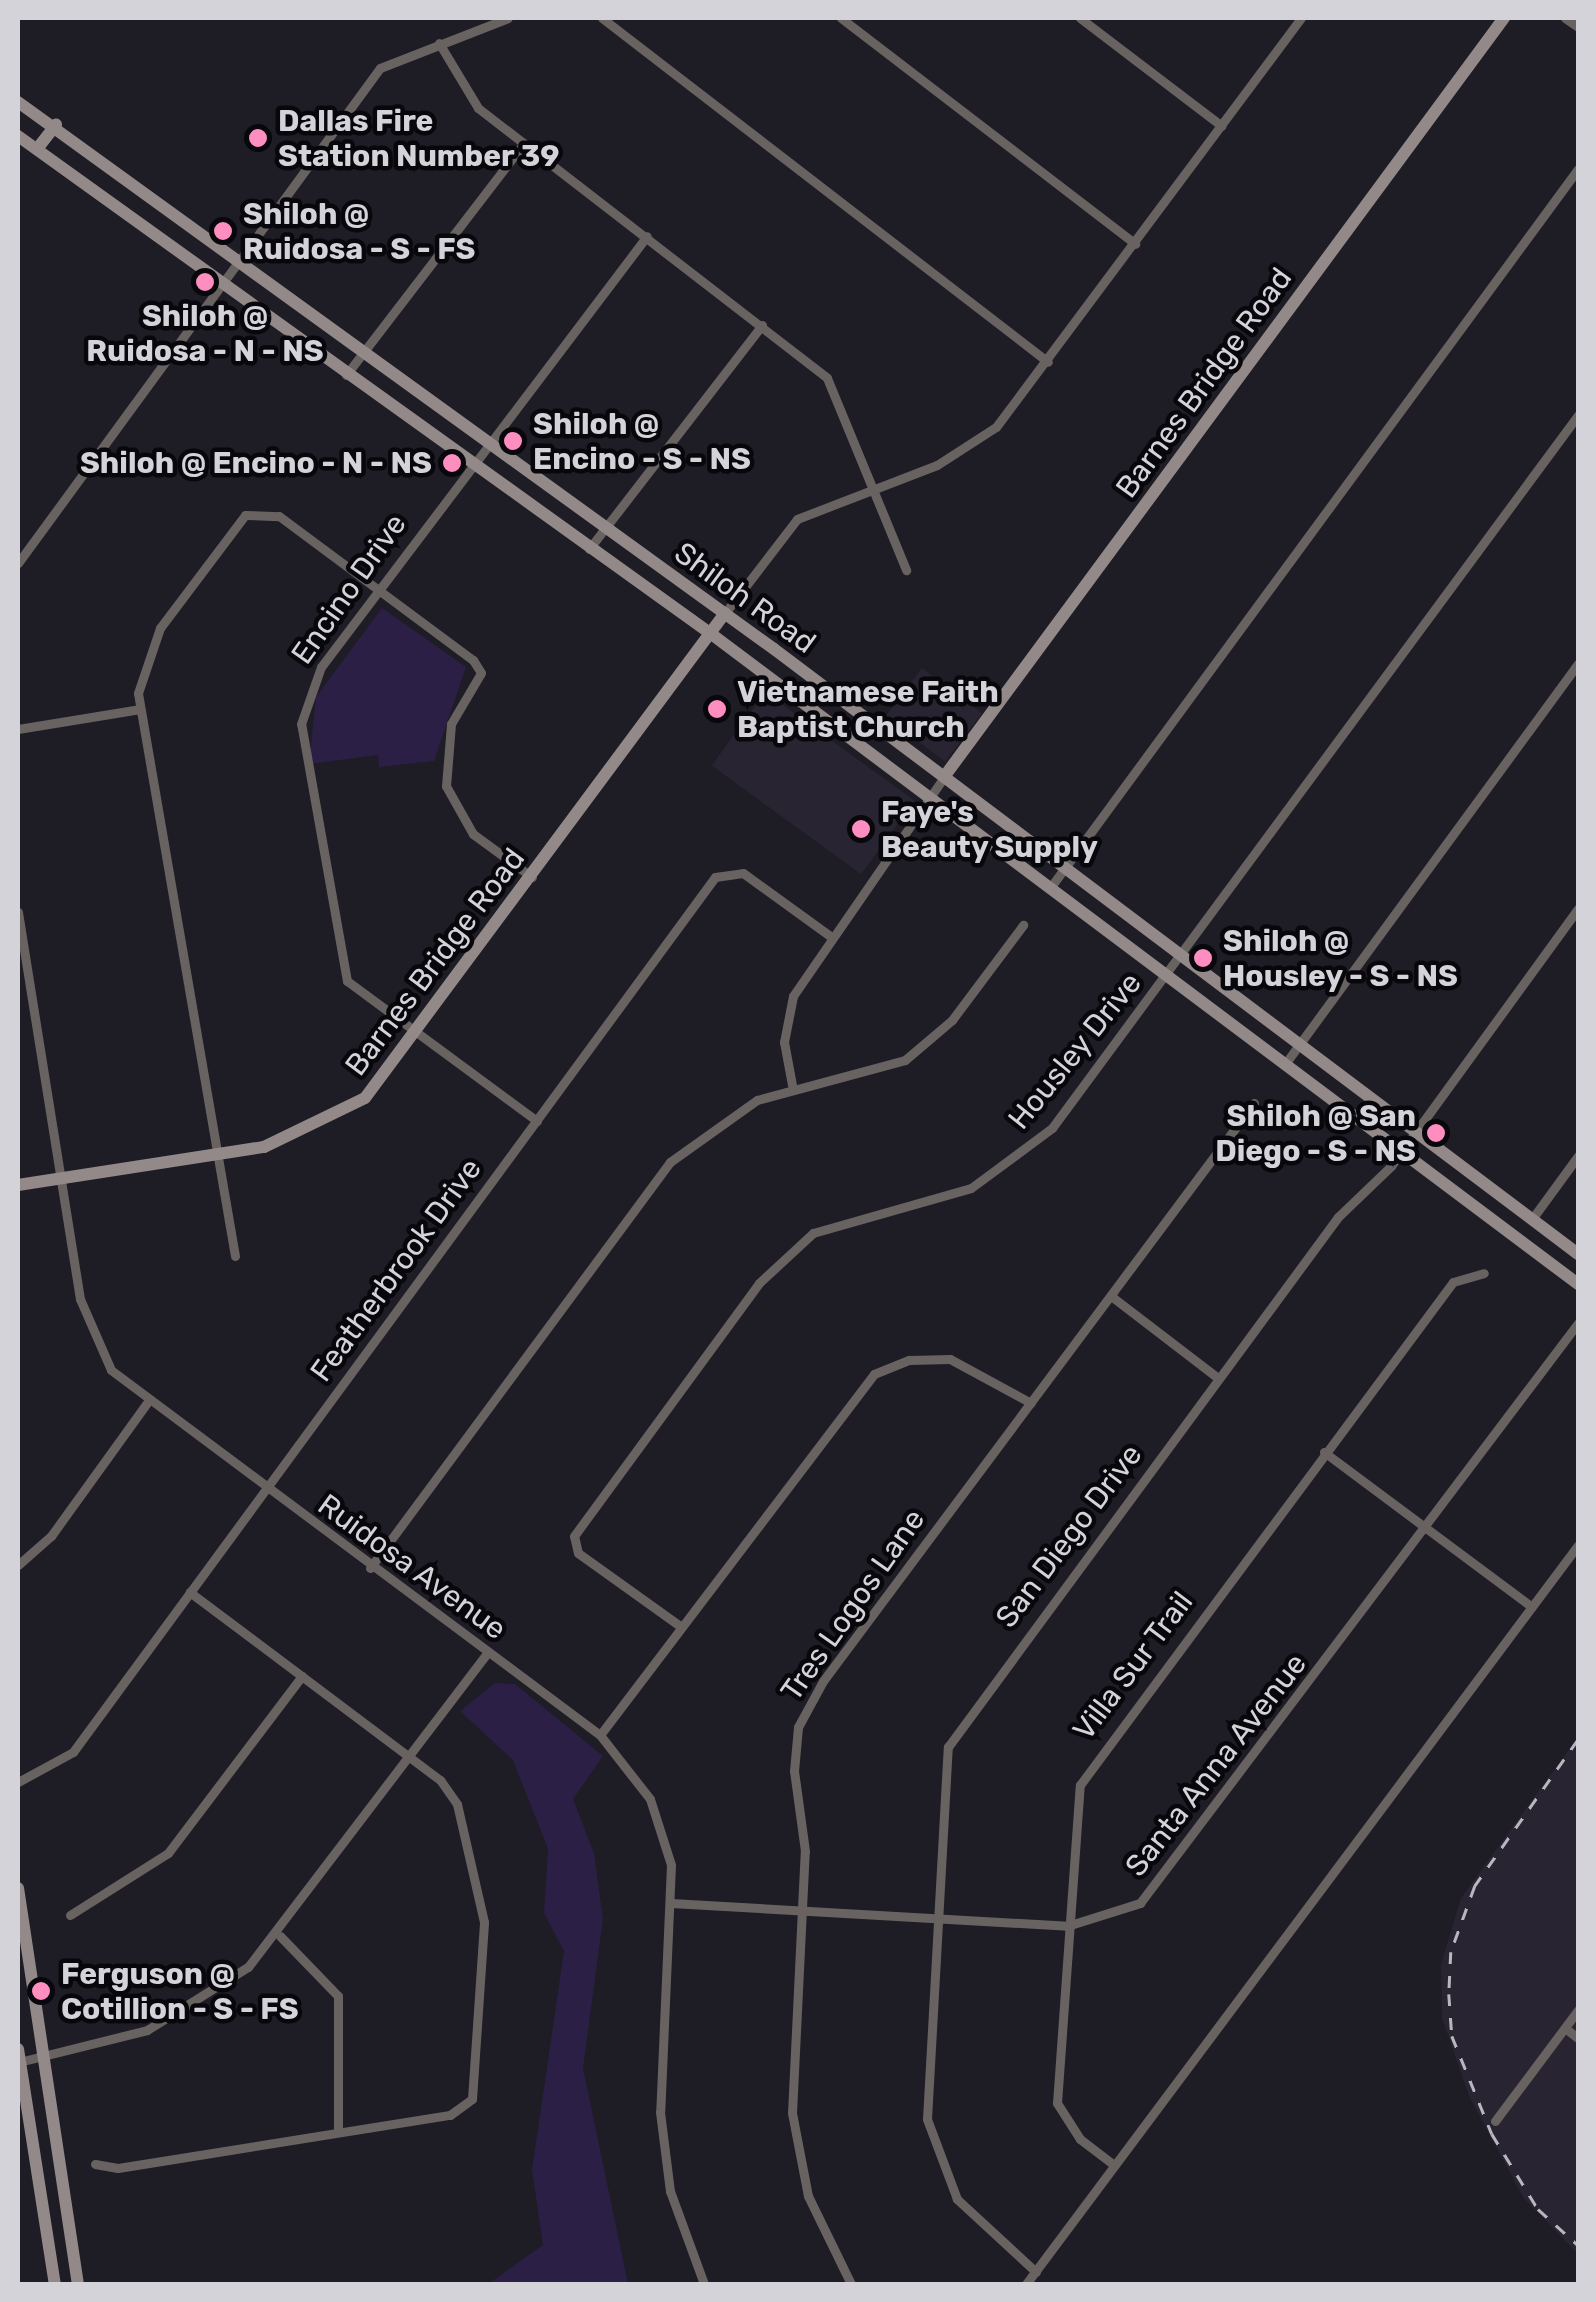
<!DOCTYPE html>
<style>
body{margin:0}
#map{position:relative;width:1596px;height:2302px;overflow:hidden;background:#1e1c25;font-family:Rubik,sans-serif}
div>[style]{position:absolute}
.built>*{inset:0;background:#282432;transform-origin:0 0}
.green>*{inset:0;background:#2b1f46}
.street>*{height:9px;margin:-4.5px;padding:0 4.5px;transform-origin:4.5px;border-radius:4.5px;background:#686261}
.secondary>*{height:12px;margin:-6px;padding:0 6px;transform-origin:6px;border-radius:6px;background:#938988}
.rail>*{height:2.5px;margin-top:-1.25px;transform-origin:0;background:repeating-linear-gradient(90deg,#b8b6be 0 12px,transparent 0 24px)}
.dots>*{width:28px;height:28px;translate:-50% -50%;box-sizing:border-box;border:5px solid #08070b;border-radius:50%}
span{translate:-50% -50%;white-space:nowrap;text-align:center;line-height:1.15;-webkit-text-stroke:9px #08070b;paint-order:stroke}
.poi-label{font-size:30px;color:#d5d3da;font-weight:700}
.left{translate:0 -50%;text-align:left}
.right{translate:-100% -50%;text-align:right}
.street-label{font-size:30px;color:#d5d3da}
.frame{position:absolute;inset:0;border:20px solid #d5d3da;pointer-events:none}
</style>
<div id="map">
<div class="built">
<i style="left:922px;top:668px;width:75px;height:61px;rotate:37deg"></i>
<i style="left:765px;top:692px;width:185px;height:91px;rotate:36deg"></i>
<i style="clip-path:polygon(1578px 1737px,1578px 2254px,1523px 2197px,1469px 2096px,1442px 2018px,1441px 1964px,1461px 1898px)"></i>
</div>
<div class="green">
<i style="clip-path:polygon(382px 608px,466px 667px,434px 761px,379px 767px,378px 755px,309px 764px,316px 697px)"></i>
<i style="clip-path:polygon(495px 1683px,515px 1684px,603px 1756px,573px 1799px,594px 1853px,603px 1919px,583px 2068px,628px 2284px,488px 2284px,543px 2245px,532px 2170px,564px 1951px,544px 1913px,548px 1849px,513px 1760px,460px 1711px)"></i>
</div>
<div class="street">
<i style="left:602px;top:18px;width:563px;rotate:37.64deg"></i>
<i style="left:841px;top:18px;width:371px;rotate:37.5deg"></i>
<i style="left:1080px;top:18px;width:178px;rotate:37.3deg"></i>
<i style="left:1565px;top:18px;width:16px;rotate:35deg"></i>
<i style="left:439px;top:43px;width:76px;rotate:59deg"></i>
<i style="left:478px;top:108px;width:441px;rotate:37.7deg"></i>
<i style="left:827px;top:378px;width:208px;rotate:67.6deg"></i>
<i style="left:346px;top:375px;width:292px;rotate:-52.5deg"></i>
<i style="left:589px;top:549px;width:283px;rotate:-52.3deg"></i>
<i style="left:18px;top:563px;width:613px;rotate:-53.82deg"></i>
<i style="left:380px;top:68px;width:137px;rotate:-21.3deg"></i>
<i style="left:725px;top:613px;width:118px;rotate:-52.5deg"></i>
<i style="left:797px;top:519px;width:150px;rotate:-21.1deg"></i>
<i style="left:937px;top:465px;width:70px;rotate:-32.8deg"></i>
<i style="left:996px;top:427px;width:510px;rotate:-53.29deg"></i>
<i style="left:18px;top:729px;width:124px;rotate:-9.3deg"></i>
<i style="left:1050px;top:888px;width:892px;rotate:-53.71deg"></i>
<i style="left:18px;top:912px;width:392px;rotate:80.9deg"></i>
<i style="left:80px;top:1299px;width:77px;rotate:66.4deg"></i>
<i style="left:111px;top:1370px;width:610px;rotate:36.74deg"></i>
<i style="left:600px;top:1735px;width:81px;rotate:52deg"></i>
<i style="left:650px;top:1799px;width:69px;rotate:72.3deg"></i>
<i style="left:671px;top:1865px;width:247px;rotate:92.5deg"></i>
<i style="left:660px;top:2112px;width:80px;rotate:82.8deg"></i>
<i style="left:670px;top:2191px;width:99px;rotate:69.9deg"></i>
<i style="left:1285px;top:1064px;width:496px;rotate:-53.8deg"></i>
<i style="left:792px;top:1085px;width:44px;rotate:-100.5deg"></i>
<i style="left:784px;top:1042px;width:47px;rotate:-78.9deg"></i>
<i style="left:793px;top:996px;width:266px;rotate:-55.4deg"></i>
<i style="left:537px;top:1121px;width:236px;rotate:-143.6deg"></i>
<i style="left:347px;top:981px;width:261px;rotate:-100.1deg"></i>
<i style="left:301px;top:724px;width:60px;rotate:-70.7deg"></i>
<i style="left:321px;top:667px;width:540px;rotate:-52.9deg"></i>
<i style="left:1532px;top:1219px;width:78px;rotate:-53.9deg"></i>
<i style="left:235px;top:1256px;width:571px;rotate:-99.78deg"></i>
<i style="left:138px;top:693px;width:69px;rotate:-71.3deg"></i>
<i style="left:160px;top:628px;width:141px;rotate:-53deg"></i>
<i style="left:245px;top:515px;width:34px;rotate:2deg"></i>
<i style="left:279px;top:516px;width:242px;rotate:36.6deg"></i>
<i style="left:473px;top:660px;width:15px;rotate:58deg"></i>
<i style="left:481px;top:673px;width:59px;rotate:120.5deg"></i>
<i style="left:451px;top:724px;width:62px;rotate:94.6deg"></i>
<i style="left:446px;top:786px;width:55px;rotate:60.6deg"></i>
<i style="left:473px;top:834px;width:73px;rotate:36.1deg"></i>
<i style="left:1111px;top:1296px;width:135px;rotate:37.5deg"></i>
<i style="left:1324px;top:1452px;width:259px;rotate:36.7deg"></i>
<i style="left:18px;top:1565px;width:44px;rotate:-41.3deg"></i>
<i style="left:51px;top:1536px;width:164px;rotate:-54.2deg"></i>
<i style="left:370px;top:1568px;width:505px;rotate:-53.54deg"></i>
<i style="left:670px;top:1162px;width:107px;rotate:-35.5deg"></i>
<i style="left:757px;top:1100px;width:153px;rotate:-15.1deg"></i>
<i style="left:905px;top:1060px;width:62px;rotate:-40.4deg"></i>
<i style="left:952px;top:1020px;width:119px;rotate:-53.2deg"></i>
<i style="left:680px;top:1626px;width:125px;rotate:-144.4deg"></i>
<i style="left:578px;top:1553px;width:17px;rotate:-103deg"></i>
<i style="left:574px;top:1536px;width:313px;rotate:-53.8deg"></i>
<i style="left:759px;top:1283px;width:74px;rotate:-42.8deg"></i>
<i style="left:813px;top:1233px;width:164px;rotate:-15.9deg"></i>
<i style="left:971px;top:1188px;width:101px;rotate:-36.5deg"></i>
<i style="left:1052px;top:1128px;width:886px;rotate:-53.58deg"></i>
<i style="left:600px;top:1735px;width:453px;rotate:-52.8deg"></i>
<i style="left:874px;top:1374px;width:38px;rotate:-22deg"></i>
<i style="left:909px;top:1360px;width:41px;rotate:-1.4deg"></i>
<i style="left:950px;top:1359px;width:92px;rotate:28.5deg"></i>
<i style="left:18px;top:1782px;width:63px;rotate:-28.6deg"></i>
<i style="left:73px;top:1752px;width:1085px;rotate:-53.73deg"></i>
<i style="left:715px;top:877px;width:28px;rotate:-8deg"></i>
<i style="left:743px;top:873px;width:107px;rotate:35.9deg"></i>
<i style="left:671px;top:1903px;width:397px;rotate:3.3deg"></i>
<i style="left:1067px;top:1926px;width:77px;rotate:-17.5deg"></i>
<i style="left:1140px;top:1903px;width:727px;rotate:-52.94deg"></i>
<i style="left:70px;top:1915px;width:116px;rotate:-32.3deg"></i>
<i style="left:168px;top:1853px;width:222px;rotate:-52.9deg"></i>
<i style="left:280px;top:1936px;width:83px;rotate:46deg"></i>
<i style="left:338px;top:1996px;width:135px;rotate:90deg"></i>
<i style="left:1565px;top:2028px;width:16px;rotate:38deg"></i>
<i style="left:19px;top:2062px;width:132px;rotate:-14deg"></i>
<i style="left:147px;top:2030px;width:119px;rotate:-32deg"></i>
<i style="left:248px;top:1967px;width:395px;rotate:-52.7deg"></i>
<i style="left:1495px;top:2121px;width:139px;rotate:-53.2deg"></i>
<i style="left:95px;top:2164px;width:23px;rotate:10deg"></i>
<i style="left:118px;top:2168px;width:336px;rotate:-9.1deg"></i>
<i style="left:450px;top:2115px;width:27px;rotate:-36deg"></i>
<i style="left:472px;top:2099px;width:177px;rotate:-86.1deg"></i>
<i style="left:484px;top:1922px;width:121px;rotate:-102.9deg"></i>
<i style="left:457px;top:1804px;width:29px;rotate:-125deg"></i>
<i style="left:440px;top:1780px;width:313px;rotate:-143.1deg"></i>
<i style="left:1114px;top:2165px;width:43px;rotate:-142.6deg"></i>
<i style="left:1080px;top:2139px;width:43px;rotate:-122.6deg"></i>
<i style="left:1057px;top:2103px;width:319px;rotate:-85.9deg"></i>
<i style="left:1080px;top:1785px;width:626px;rotate:-53.44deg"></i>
<i style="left:1453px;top:1282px;width:32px;rotate:-16deg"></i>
<i style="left:1036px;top:2272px;width:108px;rotate:-137.3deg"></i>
<i style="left:957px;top:2199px;width:85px;rotate:-110.6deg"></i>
<i style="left:927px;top:2119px;width:373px;rotate:-86.8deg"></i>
<i style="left:948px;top:1747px;width:658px;rotate:-53.65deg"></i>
<i style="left:1338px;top:1217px;width:74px;rotate:-43.9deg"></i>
<i style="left:1391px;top:1166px;width:318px;rotate:-54deg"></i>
<i style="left:851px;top:2284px;width:98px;rotate:-116deg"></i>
<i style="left:808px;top:2196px;width:85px;rotate:-100.9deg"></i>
<i style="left:792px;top:2113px;width:262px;rotate:-87.2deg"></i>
<i style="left:805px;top:1851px;width:81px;rotate:-97.8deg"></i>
<i style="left:794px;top:1771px;width:44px;rotate:-84.8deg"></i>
<i style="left:798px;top:1727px;width:52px;rotate:-61.5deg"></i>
<i style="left:823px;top:1681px;width:721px;rotate:-53.29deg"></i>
<i style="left:1026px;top:2284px;width:922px;rotate:-53.24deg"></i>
</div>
<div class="secondary">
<i style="left:18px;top:102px;width:933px;rotate:35.89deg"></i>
<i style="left:774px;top:649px;width:1006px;rotate:36.96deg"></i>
<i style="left:18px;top:136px;width:852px;rotate:35.69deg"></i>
<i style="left:710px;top:633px;width:1085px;rotate:36.87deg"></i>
<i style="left:37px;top:149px;width:31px;rotate:-52deg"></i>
<i style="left:944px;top:777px;width:943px;rotate:-53.58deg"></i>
<i style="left:18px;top:1185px;width:249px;rotate:-8.8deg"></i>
<i style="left:264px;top:1147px;width:112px;rotate:-25.9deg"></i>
<i style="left:365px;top:1098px;width:604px;rotate:-53.41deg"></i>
<i style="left:18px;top:1888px;width:401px;rotate:81.4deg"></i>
<i style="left:18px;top:2049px;width:238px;rotate:81.1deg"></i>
</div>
<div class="rail">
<i style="left:1578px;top:1740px;width:179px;rotate:125.2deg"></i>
<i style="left:1475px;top:1886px;width:70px;rotate:110deg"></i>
<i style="left:1451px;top:1952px;width:42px;rotate:92.7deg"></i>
<i style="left:1449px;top:1994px;width:42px;rotate:85.9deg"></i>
<i style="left:1452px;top:2036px;width:106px;rotate:67.8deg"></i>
<i style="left:1492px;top:2134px;width:88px;rotate:58.5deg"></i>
<i style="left:1538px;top:2209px;width:54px;rotate:42deg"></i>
</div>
<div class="dots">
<i style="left:258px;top:138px;background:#fd8ebf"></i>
<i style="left:223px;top:231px;background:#fd8ebf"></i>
<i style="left:205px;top:282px;background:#fd8ebf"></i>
<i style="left:513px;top:441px;background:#fd8ebf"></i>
<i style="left:452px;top:463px;background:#fd8ebf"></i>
<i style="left:717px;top:709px;background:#fd8ebf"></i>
<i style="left:861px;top:829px;background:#fd8ebf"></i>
<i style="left:1203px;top:958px;background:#fd8ebf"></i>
<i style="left:1436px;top:1133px;background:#fd8ebf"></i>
<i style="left:41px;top:1991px;background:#fd8ebf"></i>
</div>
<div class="poi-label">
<span class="left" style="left:278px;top:138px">Dallas Fire<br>Station Number 39</span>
<span class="left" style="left:243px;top:231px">Shiloh @<br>Ruidosa - S - FS</span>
<span style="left:205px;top:333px">Shiloh @<br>Ruidosa - N - NS</span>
<span class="left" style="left:533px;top:441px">Shiloh @<br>Encino - S - NS</span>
<span class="right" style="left:432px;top:463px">Shiloh @ Encino - N - NS</span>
<span class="left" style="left:737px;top:709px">Vietnamese Faith<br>Baptist Church</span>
<span class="left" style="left:881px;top:829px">Faye's<br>Beauty Supply</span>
<span class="left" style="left:1223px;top:958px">Shiloh @<br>Housley - S - NS</span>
<span class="right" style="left:1416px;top:1133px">Shiloh @ San<br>Diego - S - NS</span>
<span class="left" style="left:61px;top:1991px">Ferguson @<br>Cotillion - S - FS</span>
</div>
<div class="street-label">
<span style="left:1204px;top:383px;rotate:-54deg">Barnes Bridge Road</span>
<span style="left:349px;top:589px;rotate:-55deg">Encino Drive</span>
<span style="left:745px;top:598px;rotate:36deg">Shiloh Road</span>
<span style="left:435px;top:962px;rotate:-53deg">Barnes Bridge Road</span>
<span style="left:1075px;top:1051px;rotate:-51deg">Housley Drive</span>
<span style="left:396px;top:1270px;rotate:-54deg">Featherbrook Drive</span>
<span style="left:1069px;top:1536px;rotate:-53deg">San Diego Drive</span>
<span style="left:412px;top:1567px;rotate:36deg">Ruidosa Avenue</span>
<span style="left:853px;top:1605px;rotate:-55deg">Tres Logos Lane</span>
<span style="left:1133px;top:1666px;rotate:-53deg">Villa Sur Trail</span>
<span style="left:1216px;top:1765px;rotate:-52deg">Santa Anna Avenue</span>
</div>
<div class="frame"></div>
</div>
